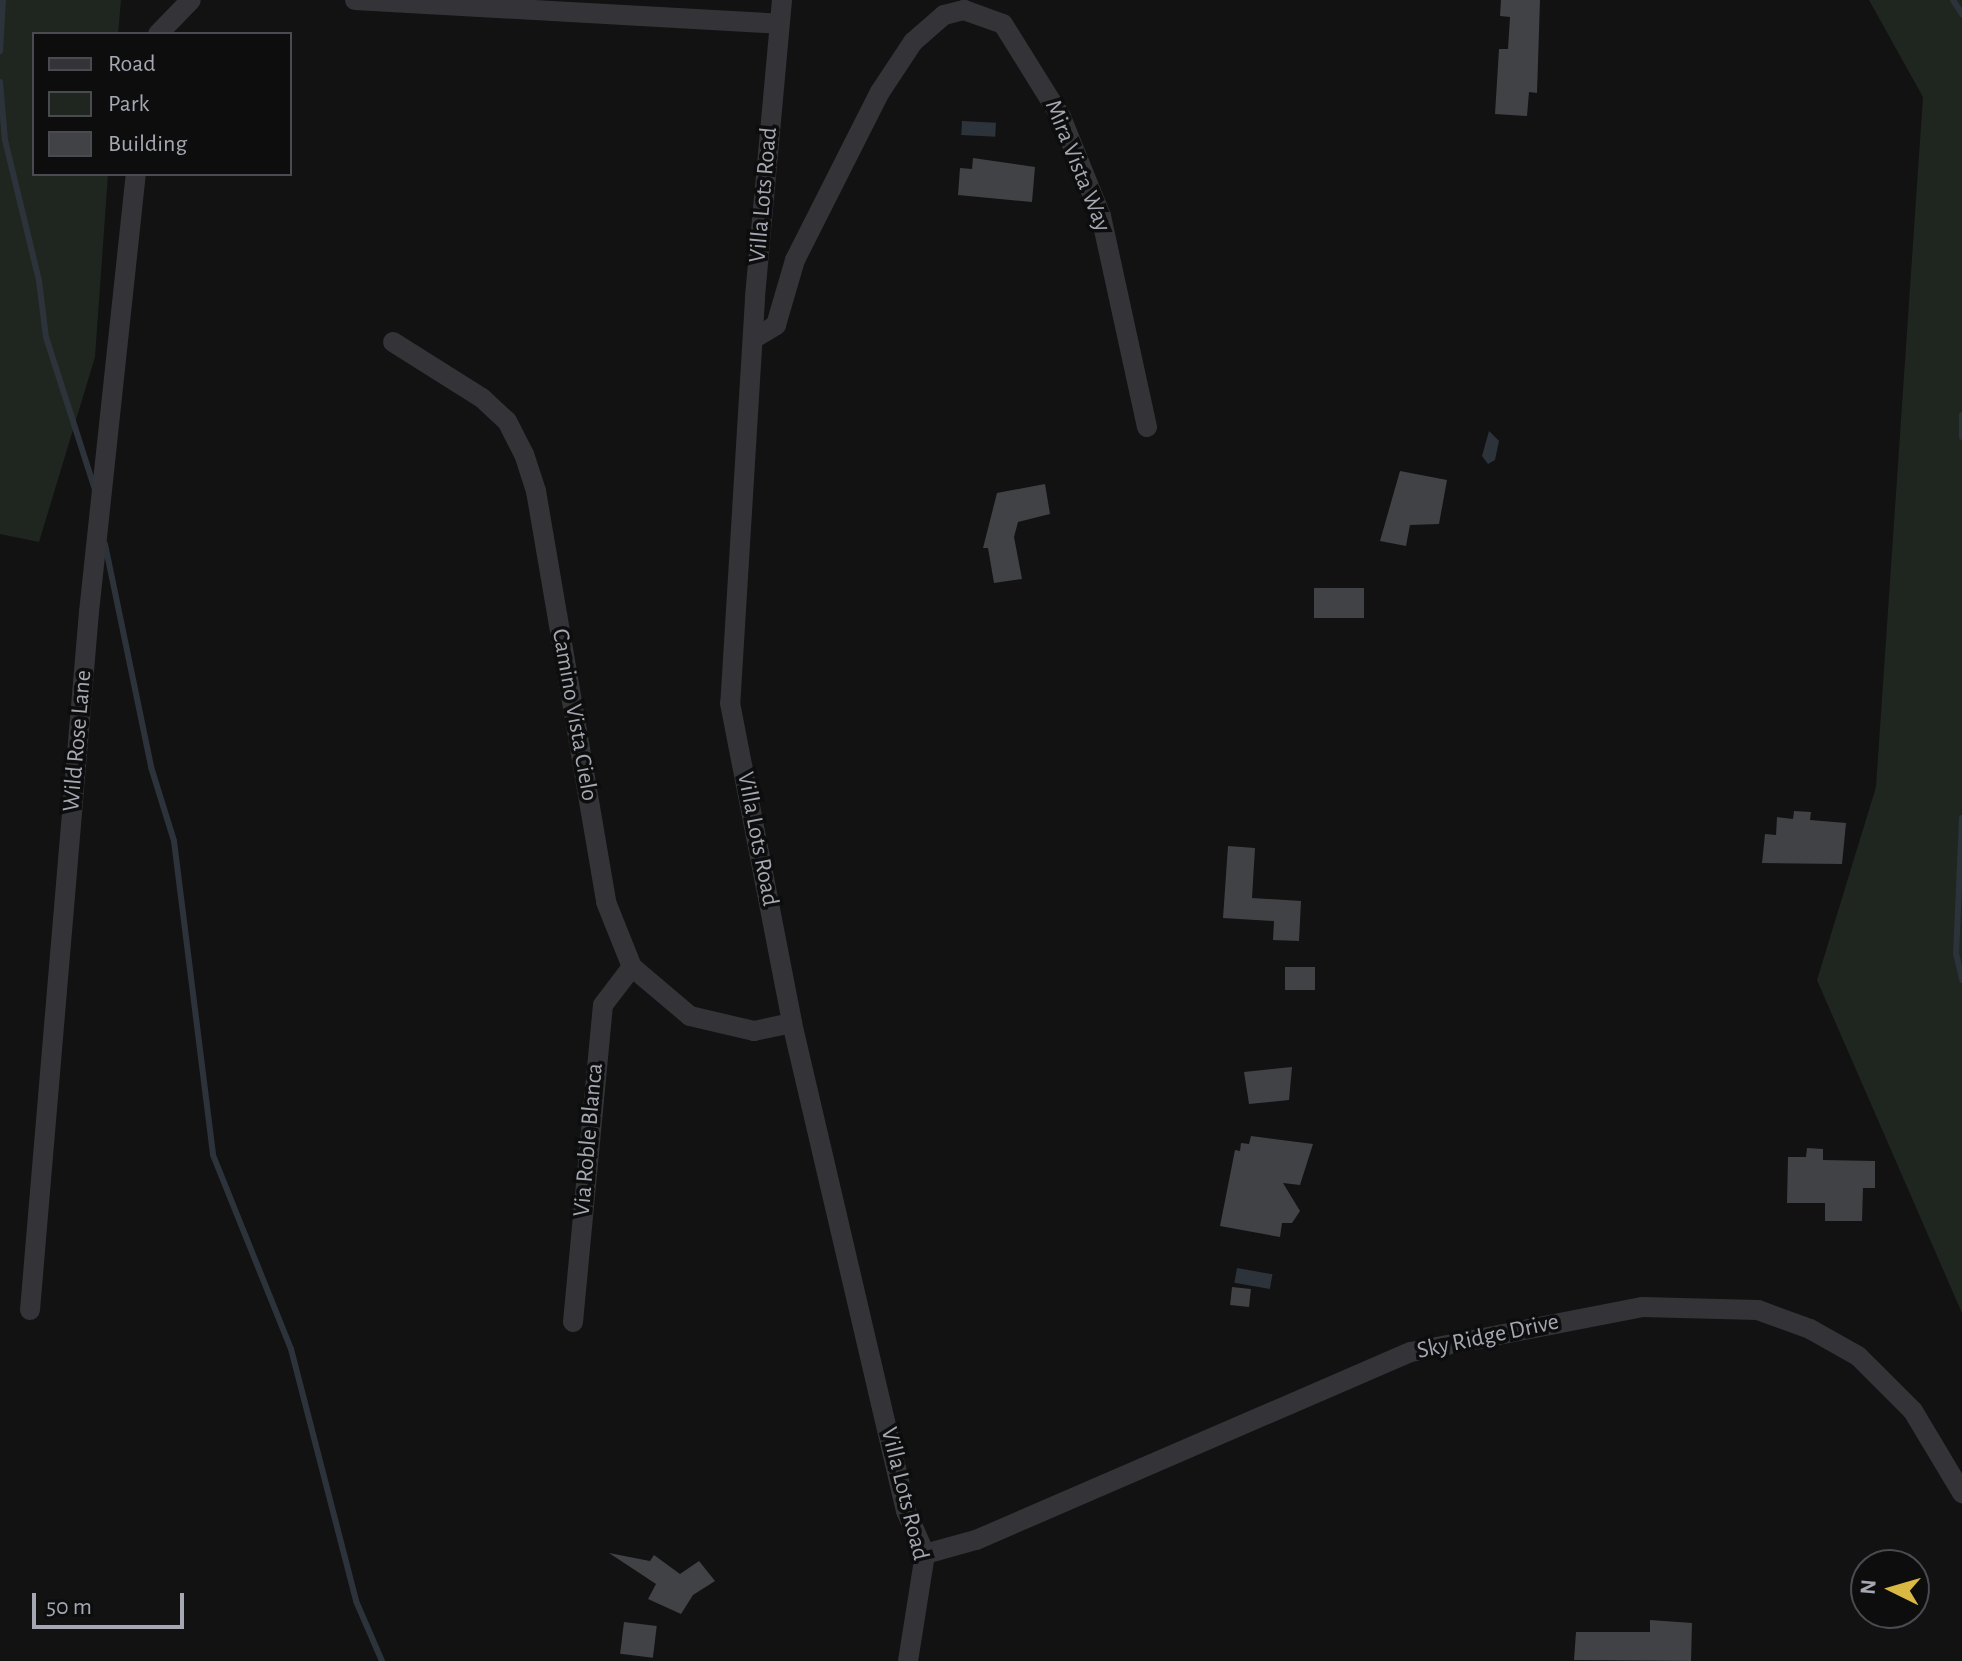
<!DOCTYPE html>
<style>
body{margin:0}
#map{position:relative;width:1962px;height:1661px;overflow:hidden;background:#121213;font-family:"Alegreya Sans",sans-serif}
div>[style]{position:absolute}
.green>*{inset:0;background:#1f2620}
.water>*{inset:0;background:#2d333a;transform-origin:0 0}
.stream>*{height:6px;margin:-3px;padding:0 3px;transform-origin:3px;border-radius:3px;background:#2d333a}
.building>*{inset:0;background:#414246;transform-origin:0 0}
.minor>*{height:20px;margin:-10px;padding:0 10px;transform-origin:10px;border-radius:10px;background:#343438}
span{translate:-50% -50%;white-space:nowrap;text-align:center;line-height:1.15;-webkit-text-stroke:7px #0d0d0e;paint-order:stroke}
.street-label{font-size:24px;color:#a5a8b2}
.legend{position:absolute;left:32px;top:32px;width:260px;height:144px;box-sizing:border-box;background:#0d0d0e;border:2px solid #4a4b50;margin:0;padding:10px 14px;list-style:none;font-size:24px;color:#a5a8b2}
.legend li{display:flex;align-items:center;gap:16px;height:40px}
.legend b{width:40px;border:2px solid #4a4b50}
.north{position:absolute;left:1850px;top:1549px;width:80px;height:80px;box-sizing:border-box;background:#0d0d0e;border:2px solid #4a4b50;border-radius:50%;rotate:275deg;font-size:22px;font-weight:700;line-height:32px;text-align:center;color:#a5a8b2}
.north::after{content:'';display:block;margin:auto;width:28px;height:36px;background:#dab844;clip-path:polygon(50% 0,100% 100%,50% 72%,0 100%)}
.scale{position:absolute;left:32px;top:1593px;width:152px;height:36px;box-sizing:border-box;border:4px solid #a5a8b2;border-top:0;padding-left:10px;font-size:24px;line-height:28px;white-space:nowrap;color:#a5a8b2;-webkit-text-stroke:6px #0d0d0e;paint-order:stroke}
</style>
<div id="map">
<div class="green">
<i style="clip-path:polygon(0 0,121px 0,118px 34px,34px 34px,34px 174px,108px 174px,95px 357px,39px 542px,0 534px)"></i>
<i style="clip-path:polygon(1869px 0,1962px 0,1962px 1313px,1817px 980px,1876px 787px,1923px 97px)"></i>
</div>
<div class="water">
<i style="left:962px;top:121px;width:34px;height:14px;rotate:3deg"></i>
<i style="clip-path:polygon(1489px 431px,1499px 441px,1495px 460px,1488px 464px,1482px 456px)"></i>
<i style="left:1237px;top:1268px;width:36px;height:15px;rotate:10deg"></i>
</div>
<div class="stream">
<i style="left:1953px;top:0;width:17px;rotate:57deg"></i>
<i style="left:0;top:51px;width:51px;rotate:-86.6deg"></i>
<i style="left:0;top:82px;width:58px;rotate:85.1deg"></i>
<i style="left:5px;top:140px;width:145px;rotate:76.4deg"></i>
<i style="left:39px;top:281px;width:56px;rotate:82.9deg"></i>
<i style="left:46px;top:337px;width:161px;rotate:72.2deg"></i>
<i style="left:1962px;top:415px;width:22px;rotate:90deg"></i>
<i style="left:105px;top:544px;width:228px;rotate:78.3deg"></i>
<i style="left:151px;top:767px;width:77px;rotate:72.7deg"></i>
<i style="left:174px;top:841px;width:316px;rotate:82.9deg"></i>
<i style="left:213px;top:1155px;width:209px;rotate:68.1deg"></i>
<i style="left:291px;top:1349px;width:260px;rotate:75.5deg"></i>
<i style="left:356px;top:1601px;width:65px;rotate:66.6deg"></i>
<i style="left:1962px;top:818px;width:135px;rotate:92.5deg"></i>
<i style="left:1956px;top:953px;width:28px;rotate:77deg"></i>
</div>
<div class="building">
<i style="clip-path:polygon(1501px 0,1540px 0,1537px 93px,1529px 92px,1527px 116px,1495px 114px,1499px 49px,1508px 49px,1510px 17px,1500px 16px)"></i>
<i style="clip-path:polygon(973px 158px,1035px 167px,1032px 202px,958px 195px,960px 168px,972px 169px)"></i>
<i style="clip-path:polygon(1400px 471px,1447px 480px,1439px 524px,1410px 525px,1406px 546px,1380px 541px)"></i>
<i style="clip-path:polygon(1045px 484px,1050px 514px,1018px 522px,1014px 537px,1022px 579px,994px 583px,988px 548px,983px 548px,997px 493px)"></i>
<i style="left:1314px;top:588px;width:50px;height:30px"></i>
<i style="clip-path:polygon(1794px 811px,1811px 812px,1810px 820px,1846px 823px,1842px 864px,1762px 863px,1765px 834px,1776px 835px,1777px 817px,1793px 819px)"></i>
<i style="clip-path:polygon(1228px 846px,1255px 848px,1252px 898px,1301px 901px,1299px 941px,1273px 940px,1274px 921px,1223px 918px)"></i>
<i style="left:1285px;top:967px;width:30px;height:23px"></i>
<i style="clip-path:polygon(1292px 1067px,1289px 1100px,1249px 1104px,1244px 1072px)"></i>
<i style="clip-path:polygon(1251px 1136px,1313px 1144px,1300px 1185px,1283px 1183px,1300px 1211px,1292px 1223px,1282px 1223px,1280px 1237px,1220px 1226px,1235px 1150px,1240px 1151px,1241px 1143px,1249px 1144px)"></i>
<i style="clip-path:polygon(1807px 1148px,1823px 1149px,1823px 1160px,1875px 1161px,1875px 1188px,1863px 1188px,1862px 1221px,1825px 1221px,1825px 1203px,1787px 1203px,1788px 1157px,1806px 1157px)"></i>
<i style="left:1232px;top:1287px;width:19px;height:18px;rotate:6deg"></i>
<i style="clip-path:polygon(609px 1553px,650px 1561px,654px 1555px,680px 1574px,699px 1561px,715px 1581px,693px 1595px,681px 1614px,648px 1599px,656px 1584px)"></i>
<i style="clip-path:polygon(1650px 1620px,1692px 1623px,1691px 1661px,1574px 1660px,1576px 1632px,1650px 1632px)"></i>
<i style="left:624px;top:1622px;width:33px;height:32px;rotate:7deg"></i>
</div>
<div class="minor">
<i style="left:355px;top:0;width:425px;rotate:3.2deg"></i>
<i style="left:782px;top:0;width:300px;rotate:95.2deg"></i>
<i style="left:755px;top:299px;width:405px;rotate:93.5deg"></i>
<i style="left:730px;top:703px;width:326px;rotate:79deg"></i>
<i style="left:792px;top:1023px;width:501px;rotate:76.85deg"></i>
<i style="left:906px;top:1511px;width:47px;rotate:66.2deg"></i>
<i style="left:925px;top:1554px;width:108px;rotate:99deg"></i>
<i style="left:158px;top:34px;width:47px;rotate:-45.9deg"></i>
<i style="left:753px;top:339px;width:27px;rotate:-31deg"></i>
<i style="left:776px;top:325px;width:68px;rotate:-73.7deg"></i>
<i style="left:795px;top:260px;width:188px;rotate:-63.2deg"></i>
<i style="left:880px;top:92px;width:60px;rotate:-56.6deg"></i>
<i style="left:913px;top:42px;width:41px;rotate:-41.1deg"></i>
<i style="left:944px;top:15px;width:21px;rotate:-14deg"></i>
<i style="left:964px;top:10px;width:41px;rotate:19.7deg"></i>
<i style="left:1003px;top:24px;width:110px;rotate:58.1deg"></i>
<i style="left:1061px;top:117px;width:107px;rotate:68deg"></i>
<i style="left:1101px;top:216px;width:216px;rotate:77.7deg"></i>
<i style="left:393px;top:342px;width:105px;rotate:32.2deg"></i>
<i style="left:482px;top:398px;width:34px;rotate:43deg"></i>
<i style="left:507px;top:421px;width:37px;rotate:63deg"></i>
<i style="left:524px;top:454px;width:39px;rotate:72deg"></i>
<i style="left:536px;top:491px;width:417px;rotate:80.3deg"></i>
<i style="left:606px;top:902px;width:70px;rotate:68.2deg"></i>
<i style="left:632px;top:967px;width:76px;rotate:40.2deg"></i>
<i style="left:690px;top:1016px;width:66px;rotate:13.2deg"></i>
<i style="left:754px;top:1031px;width:39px;rotate:-12deg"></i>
<i style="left:30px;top:1310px;width:700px;rotate:-85.17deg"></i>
<i style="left:89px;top:612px;width:441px;rotate:-83.9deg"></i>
<i style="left:573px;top:1322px;width:318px;rotate:-84.6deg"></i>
<i style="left:603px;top:1005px;width:48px;rotate:-52.7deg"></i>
<i style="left:925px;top:1554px;width:53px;rotate:-15.4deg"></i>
<i style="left:976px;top:1540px;width:474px;rotate:-23.4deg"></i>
<i style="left:1411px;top:1352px;width:235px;rotate:-11deg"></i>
<i style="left:1642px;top:1307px;width:116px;rotate:1.5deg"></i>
<i style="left:1758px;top:1310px;width:55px;rotate:20.1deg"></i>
<i style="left:1810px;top:1329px;width:55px;rotate:29.4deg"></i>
<i style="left:1858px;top:1356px;width:78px;rotate:45deg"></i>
<i style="left:1913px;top:1411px;width:96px;rotate:59.1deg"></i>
</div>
<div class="street-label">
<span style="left:1077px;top:166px;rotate:68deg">Mira Vista Way</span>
<span style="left:764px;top:195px;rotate:-85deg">Villa Lots Road</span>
<span style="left:574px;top:715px;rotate:80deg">Camino Vista Cielo</span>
<span style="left:78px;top:741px;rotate:-85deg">Wild Rose Lane</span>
<span style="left:757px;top:839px;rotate:79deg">Villa Lots Road</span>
<span style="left:589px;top:1140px;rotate:-85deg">Via Roble Blanca</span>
<span style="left:1488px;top:1337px;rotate:-12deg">Sky Ridge Drive</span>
<span style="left:904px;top:1494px;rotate:76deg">Villa Lots Road</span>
</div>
<ul class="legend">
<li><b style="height:10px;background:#343438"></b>Road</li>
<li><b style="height:22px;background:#1f2620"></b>Park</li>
<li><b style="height:22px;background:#414246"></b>Building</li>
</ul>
<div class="north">N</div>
<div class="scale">50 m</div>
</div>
